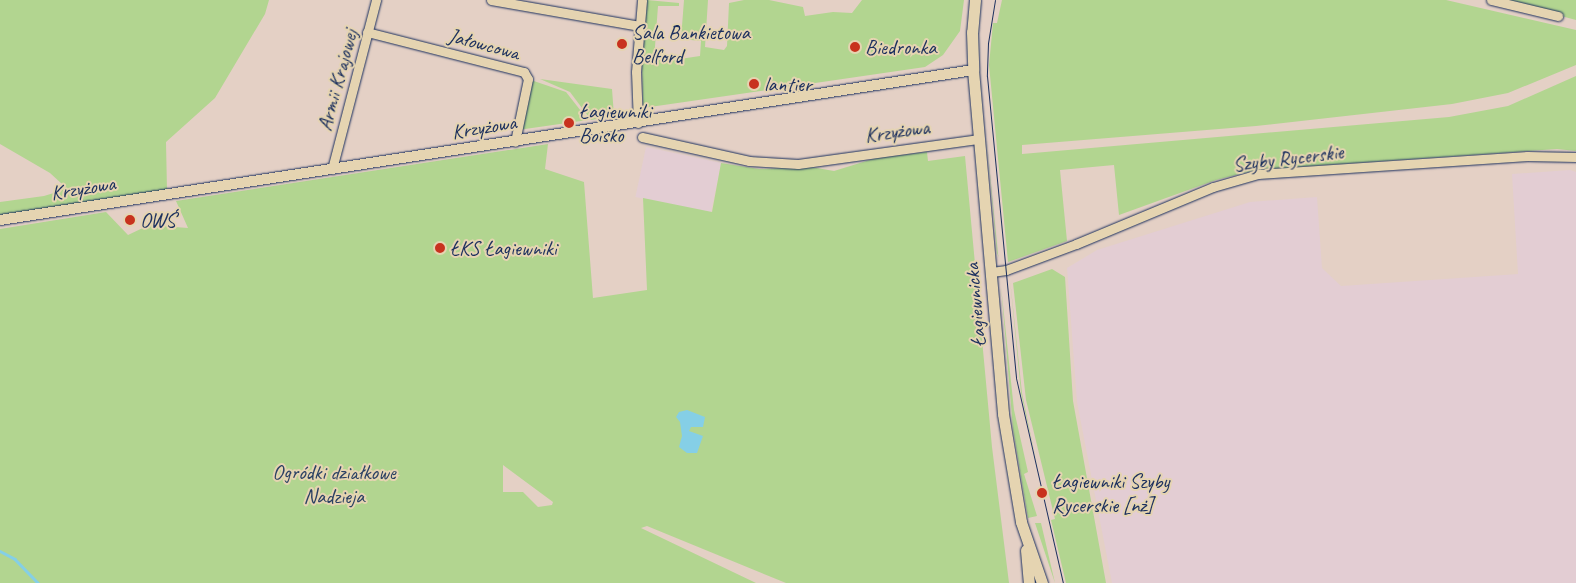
<!DOCTYPE html>
<meta charset="utf-8">
<style>
body{margin:0}
#map{position:relative;width:1576px;height:583px;overflow:hidden;background:#e4d0c5;font-family:Caveat,sans-serif}
div>[style]{position:absolute}
.built>*{inset:0;background:#e3cdd3;transform-origin:0 0}
.green>*{inset:0;background:#b2d590}
.water>*{inset:0;background:#85cfe6}
.stream>*{height:2.5px;margin:-1.25px;padding:0 1.25px;transform-origin:1.25px;border-radius:1.25px;background:#85cfe6}
.roads{filter:drop-shadow(0 0 1px #1b2f5e) drop-shadow(0 0 1px #1b2f5e)}
.minor>*{height:9px;margin:-4.5px;padding:0 4.5px;transform-origin:4.5px;border-radius:4.5px;background:#e5d4b1}
.tertiary>*{height:10px;margin:-5px;padding:0 5px;transform-origin:5px;border-radius:5px;background:#e5d4b1}
.secondary>*{height:11px;margin:-5.5px;padding:0 5.5px;transform-origin:5.5px;border-radius:5.5px;background:#e5d4b1}
.tram>*{height:1px;margin:-0.5px;padding:0 0.5px;transform-origin:0.5px;border-radius:0.5px;background:#1b2f5e}
.dots>*{width:14px;height:14px;translate:-50% -50%;box-sizing:border-box;border:2px solid #e5d4b1;border-radius:50%}
span{translate:-50% -50%;white-space:nowrap;text-align:center;line-height:1.15;-webkit-text-stroke:4px #e5d4b1;paint-order:stroke}
.poi-label{font-size:21px;color:#1b2f5e}
.left{translate:0 -50%;text-align:left}
.street-label{font-size:21px;color:#1b2f5e}
.park-label{font-size:21px;color:#2a4063}
</style>
<div id="map">
<div class="built">
<i style="left:646px;top:147px;width:77px;height:51px;rotate:12deg"></i>
<i style="clip-path:polygon(1570px 170px,1576px 172px,1576px 583px,1112px 583px,1077px 402px,1067px 268px,1097px 250px,1250px 202px,1317px 197px,1322px 268px,1341px 286px,1518px 274px,1512px 174px)"></i>
</div>
<div class="green">
<i style="clip-path:polygon(0 0,269px 0,265px 14px,215px 98px,166px 142px,167px 190px,0 215px,0 202px,44px 196px,57px 192px,62px 184px,50px 173px,0 144px)"></i>
<i style="clip-path:polygon(647px 0,679px 3px,679px 6px,658px 6px,654px 60px,673px 60px,700px 56px,701px 41px,681px 39px,684px 0,708px 0,705px 47px,724px 50px,727px 46px,729px 3px,744px 0,769px 0,803px 7px,805px 16px,833px 12px,852px 13px,862px 0,964px 0,960px 31px,943px 55px,925px 67px,643px 108px,642px 66px)"></i>
<i style="clip-path:polygon(1002px 0,1446px 0,1576px 30px,1576px 65px,1508px 93px,1452px 104px,1256px 126px,1022px 145px,1022px 154px,1449px 117px,1508px 106px,1576px 76px,1576px 151px,1557px 149px,1256px 170px,1216px 180px,1119px 215px,1114px 165px,1060px 170px,1067px 241px,1008px 262px,989px 65px,993px 23px,997px 23px)"></i>
<i style="clip-path:polygon(1502px 0,1576px 0,1576px 20px,1509px 2px)"></i>
<i style="clip-path:polygon(528px 79px,566px 92px,588px 120px,518px 130px)"></i>
<i style="clip-path:polygon(540px 79px,612px 89px,614px 116px,591px 120px,570px 92px)"></i>
<i style="clip-path:polygon(986px 133px,998px 254px,999px 258px,997px 253px)"></i>
<i style="clip-path:polygon(evenodd,548px 144px,545px 169px,584px 182px,593px 298px,647px 290px,643px 198px,712px 212px,721px 163px,759px 169px,811px 167px,834px 171px,876px 158px,927px 152px,928px 161px,965px 156px,992px 447px,1009px 583px,786px 583px,647px 526px,641px 528px,756px 583px,0 583px,0 229px,106px 212px,128px 235px,149px 225px,188px 228px,176px 201px,548px 144px,503px 465px,553px 502px,552px 505px,538px 507px,523px 492px,503px 492px,503px 465px)"></i>
<i style="clip-path:polygon(1052px 269px,1065px 277px,1073px 401px,1106px 583px,1066px 583px,1051px 520px,1055px 519px,1026px 400px,1013px 283px)"></i>
<i style="clip-path:polygon(1010px 279px,1022px 393px,1038px 470px,1021px 393px)"></i>
<i style="clip-path:polygon(1001px 286px,1014px 410px,1028px 472px,1024px 474px,1037px 516px,1028px 518px,1013px 429px)"></i>
<i style="clip-path:polygon(1035px 523px,1041px 523px,1055px 583px)"></i>
</div>
<div class="water">
<i style="clip-path:polygon(687px 410px,705px 417px,703px 427px,691px 427px,689px 431px,703px 436px,697px 453px,687px 453px,679px 447px,682px 436px,680px 422px,676px 417px,679px 412px)"></i>
</div>
<div class="stream">
<i style="left:0;top:551px;width:17px;rotate:28deg"></i>
<i style="left:15px;top:559px;width:33px;rotate:46deg"></i>
</div>
<div class="roads">
<div class="minor">
<i style="left:491px;top:0;width:151px;rotate:9.9deg"></i>
<i style="left:1491px;top:0;width:69px;rotate:13.4deg"></i>
<i style="left:367px;top:32px;width:162px;rotate:14.3deg"></i>
<i style="left:524px;top:72px;width:8px;rotate:60deg"></i>
<i style="left:528px;top:79px;width:64px;rotate:101.7deg"></i>
<i style="left:638px;top:123px;width:51px;rotate:-92.2deg"></i>
<i style="left:636px;top:72px;width:72px;rotate:-85.2deg"></i>
<i style="left:642px;top:137px;width:110px;rotate:12.6deg"></i>
<i style="left:749px;top:161px;width:49px;rotate:3.5deg"></i>
<i style="left:798px;top:164px;width:183px;rotate:-7.9deg"></i>
<i style="left:332px;top:169px;width:175px;rotate:-75.4deg"></i>
<i style="left:992px;top:272px;width:14px;rotate:-8deg"></i>
<i style="left:1006px;top:270px;width:75px;rotate:-20.4deg"></i>
<i style="left:1076px;top:244px;width:148px;rotate:-22.6deg"></i>
<i style="left:1213px;top:187px;width:47px;rotate:-16.1deg"></i>
<i style="left:1258px;top:174px;width:270px;rotate:-3.8deg"></i>
<i style="left:1527px;top:156px;width:49px;rotate:1.2deg"></i>
</div>
<div class="tertiary">
<i style="left:0;top:220px;width:984px;rotate:-8.76deg"></i>
</div>
<div class="secondary">
<i style="left:975px;top:0;width:32px;rotate:95deg"></i>
<i style="left:972px;top:32px;width:38px;rotate:88deg"></i>
<i style="left:973px;top:70px;width:345px;rotate:85deg"></i>
<i style="left:1003px;top:414px;width:109px;rotate:80.5deg"></i>
<i style="left:1021px;top:522px;width:65px;rotate:71deg"></i>
<i style="left:1026px;top:550px;width:33px;rotate:85deg"></i>
</div>
</div>
<div class="tram">
<i style="left:995px;top:0;width:44px;rotate:99.2deg"></i>
<i style="left:988px;top:43px;width:33px;rotate:92deg"></i>
<i style="left:987px;top:76px;width:303px;rotate:84.5deg"></i>
<i style="left:1016px;top:378px;width:210px;rotate:77.1deg"></i>
</div>
<div class="dots">
<i style="left:622px;top:44px;background:#c8321e"></i>
<i style="left:855px;top:47px;background:#c8321e"></i>
<i style="left:754px;top:84px;background:#c8321e"></i>
<i style="left:569px;top:123px;background:#c8321e"></i>
<i style="left:130px;top:220px;background:#c8321e"></i>
<i style="left:440px;top:248px;background:#c8321e"></i>
<i style="left:1042px;top:493px;background:#c8321e"></i>
</div>
<div class="poi-label">
<span class="left" style="left:632px;top:44px">Sala Bankietowa<br>Belford</span>
<span class="left" style="left:865px;top:47px">Biedronka</span>
<span class="left" style="left:764px;top:84px">lantier</span>
<span class="left" style="left:579px;top:123px">Łagiewniki<br>Boisko</span>
<span class="left" style="left:140px;top:220px">OWŚ</span>
<span class="left" style="left:450px;top:248px">ŁKS Łagiewniki</span>
<span class="left" style="left:1052px;top:493px">Łagiewniki Szyby<br>Rycerskie [nż]</span>
</div>
<div class="street-label">
<span style="left:484px;top:44px;rotate:15deg">Jałowcowa</span>
<span style="left:337px;top:80px;rotate:-75deg">Armii Krajowej</span>
<span style="left:484px;top:127px;rotate:-9deg">Krzyżowa</span>
<span style="left:897px;top:131px;rotate:-8deg">Krzyżowa</span>
<span style="left:1288px;top:158px;rotate:-7deg">Szyby Rycerskie</span>
<span style="left:83px;top:188px;rotate:-9deg">Krzyżowa</span>
<span style="left:975px;top:305px;rotate:-95deg">Łagiewnicka</span>
</div>
<div class="park-label">
<span style="left:334px;top:484px">Ogródki działkowe<br>Nadzieja</span>
</div>
</div>
